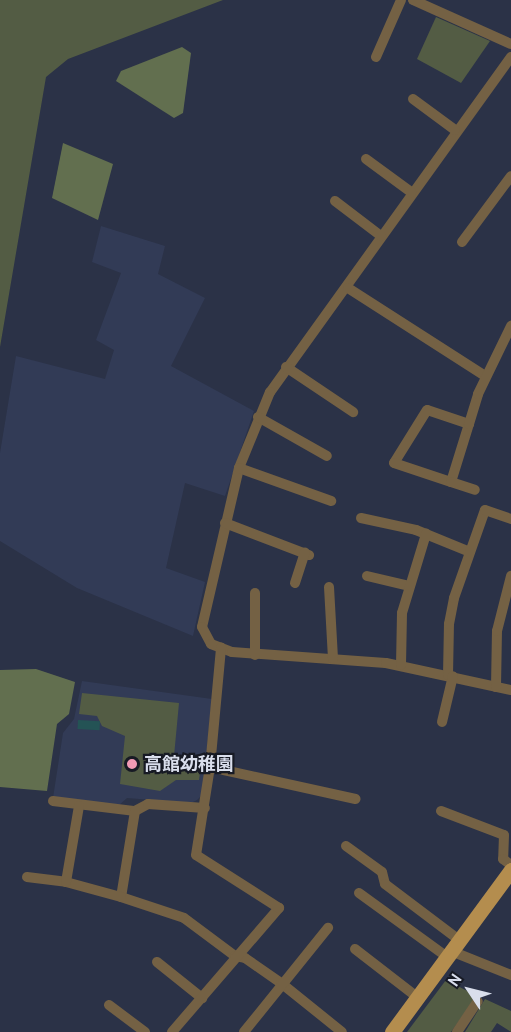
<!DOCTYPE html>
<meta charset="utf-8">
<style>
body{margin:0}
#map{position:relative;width:511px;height:1032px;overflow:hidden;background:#2b3247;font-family:"PT Sans","Noto Sans JP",sans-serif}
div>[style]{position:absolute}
.built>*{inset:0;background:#323b56}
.green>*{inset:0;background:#535c44}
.forest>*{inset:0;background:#626f4f}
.water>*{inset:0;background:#245355;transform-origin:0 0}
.street>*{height:10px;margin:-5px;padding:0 5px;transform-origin:5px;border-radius:5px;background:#746144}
.primary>*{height:15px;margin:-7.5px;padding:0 7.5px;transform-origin:7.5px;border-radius:7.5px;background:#b48d4e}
.dots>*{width:16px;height:16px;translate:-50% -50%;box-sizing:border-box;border:3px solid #171a24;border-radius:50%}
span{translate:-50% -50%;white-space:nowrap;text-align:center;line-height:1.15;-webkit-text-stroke:4.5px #171a24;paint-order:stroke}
.poi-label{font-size:18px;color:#d9deec;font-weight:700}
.left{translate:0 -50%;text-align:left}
.north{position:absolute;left:439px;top:960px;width:60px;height:60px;-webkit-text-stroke:4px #171a24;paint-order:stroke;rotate:305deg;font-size:16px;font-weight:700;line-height:24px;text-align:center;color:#d9deec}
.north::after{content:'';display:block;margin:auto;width:21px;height:27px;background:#d9deec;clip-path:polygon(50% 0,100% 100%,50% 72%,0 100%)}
</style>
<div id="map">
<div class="built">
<i style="clip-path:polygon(101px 226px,165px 246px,158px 274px,205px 298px,171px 366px,254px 411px,225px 496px,185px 483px,166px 568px,205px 582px,193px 636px,77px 588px,0 541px,0 453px,16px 356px,105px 379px,114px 350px,96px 340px,121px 273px,92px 262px)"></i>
<i style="clip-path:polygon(82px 681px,212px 699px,202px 795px,197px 800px,191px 803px,127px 798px,118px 806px,53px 798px,63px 733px,74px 719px)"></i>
</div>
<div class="green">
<i style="clip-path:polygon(0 0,223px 0,68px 59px,46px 77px,0 347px)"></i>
<i style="clip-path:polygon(436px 17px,490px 41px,461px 83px,417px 59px)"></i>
<i style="clip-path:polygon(82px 693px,179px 703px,174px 756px,202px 759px,199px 780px,176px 780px,160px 791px,120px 784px,125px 736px,102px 726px,97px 716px,79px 714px)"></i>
<i style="clip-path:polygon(446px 980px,477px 996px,451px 1032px,407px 1032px)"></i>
<i style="clip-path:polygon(485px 999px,511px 1011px,511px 1032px,497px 1023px,491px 1032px,465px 1032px)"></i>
</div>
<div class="forest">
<i style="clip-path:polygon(182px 47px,191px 53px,183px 113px,174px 118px,116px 81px,121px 71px)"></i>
<i style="clip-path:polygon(63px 143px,113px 164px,98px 220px,52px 198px)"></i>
<i style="clip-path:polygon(36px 669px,75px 682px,69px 714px,57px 724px,47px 791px,0 787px,0 670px)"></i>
</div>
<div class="water">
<i style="left:78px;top:720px;width:22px;height:9px;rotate:3deg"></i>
</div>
<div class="street">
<i style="left:413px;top:0;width:107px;rotate:24.2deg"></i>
<i style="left:376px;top:57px;width:62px;rotate:-66.3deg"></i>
<i style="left:511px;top:57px;width:413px;rotate:125.7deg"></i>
<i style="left:270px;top:392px;width:82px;rotate:112.2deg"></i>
<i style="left:239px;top:468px;width:163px;rotate:103.1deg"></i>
<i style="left:202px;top:627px;width:19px;rotate:62deg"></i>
<i style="left:211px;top:644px;width:22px;rotate:21deg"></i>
<i style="left:232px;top:652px;width:154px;rotate:4.1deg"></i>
<i style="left:386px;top:663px;width:128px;rotate:12.2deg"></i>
<i style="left:413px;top:99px;width:52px;rotate:36.4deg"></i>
<i style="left:366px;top:159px;width:56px;rotate:36.3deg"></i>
<i style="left:335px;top:201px;width:58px;rotate:37.3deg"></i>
<i style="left:462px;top:242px;width:82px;rotate:-53.4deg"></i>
<i style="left:348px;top:288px;width:163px;rotate:32.7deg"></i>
<i style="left:286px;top:367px;width:81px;rotate:33.9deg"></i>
<i style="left:258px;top:417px;width:79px;rotate:29.5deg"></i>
<i style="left:469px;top:424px;width:44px;rotate:-161.6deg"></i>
<i style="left:427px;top:410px;width:62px;rotate:121.9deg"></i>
<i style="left:394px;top:463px;width:60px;rotate:18.4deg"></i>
<i style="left:451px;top:482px;width:61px;rotate:-72.8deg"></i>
<i style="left:469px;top:424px;width:31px;rotate:-73deg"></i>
<i style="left:478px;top:394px;width:76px;rotate:-64.1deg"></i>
<i style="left:239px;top:468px;width:98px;rotate:19.7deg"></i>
<i style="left:451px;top:482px;width:25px;rotate:18deg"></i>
<i style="left:361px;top:518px;width:56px;rotate:12.3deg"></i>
<i style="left:416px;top:530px;width:58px;rotate:22.2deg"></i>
<i style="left:225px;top:523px;width:90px;rotate:20.9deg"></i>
<i style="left:367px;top:576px;width:43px;rotate:13.4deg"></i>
<i style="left:295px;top:583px;width:32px;rotate:-72deg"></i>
<i style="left:329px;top:587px;width:72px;rotate:86.8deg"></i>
<i style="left:255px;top:593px;width:62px;rotate:90deg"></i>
<i style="left:401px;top:665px;width:52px;rotate:-88.9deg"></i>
<i style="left:402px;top:613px;width:83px;rotate:-73.1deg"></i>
<i style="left:448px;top:675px;width:51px;rotate:-88.9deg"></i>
<i style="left:449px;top:624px;width:26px;rotate:-79deg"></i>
<i style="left:454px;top:598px;width:93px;rotate:-70.6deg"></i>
<i style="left:485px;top:510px;width:28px;rotate:19deg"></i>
<i style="left:496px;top:687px;width:56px;rotate:-89deg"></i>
<i style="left:497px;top:631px;width:57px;rotate:-75.7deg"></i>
<i style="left:442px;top:722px;width:47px;rotate:-76.6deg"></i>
<i style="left:210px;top:767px;width:149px;rotate:12.4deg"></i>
<i style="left:53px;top:801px;width:83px;rotate:7deg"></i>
<i style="left:135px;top:811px;width:15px;rotate:-28deg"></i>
<i style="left:148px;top:804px;width:57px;rotate:4deg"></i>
<i style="left:135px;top:811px;width:87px;rotate:99.2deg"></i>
<i style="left:121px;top:897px;width:66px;rotate:18.4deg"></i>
<i style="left:184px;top:918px;width:64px;rotate:36.7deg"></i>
<i style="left:235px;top:956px;width:10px;rotate:11deg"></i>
<i style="left:245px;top:958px;width:44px;rotate:34.8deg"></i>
<i style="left:281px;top:983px;width:78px;rotate:38.8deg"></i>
<i style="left:441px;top:811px;width:67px;rotate:20.9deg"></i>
<i style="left:504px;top:835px;width:24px;rotate:92deg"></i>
<i style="left:503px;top:859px;width:10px;rotate:37deg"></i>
<i style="left:346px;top:846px;width:44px;rotate:35.8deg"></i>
<i style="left:382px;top:872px;width:12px;rotate:76deg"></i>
<i style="left:385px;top:884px;width:93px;rotate:37.1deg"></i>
<i style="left:27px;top:877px;width:39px;rotate:7deg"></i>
<i style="left:66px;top:882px;width:57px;rotate:15.3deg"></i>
<i style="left:66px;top:882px;width:77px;rotate:-80.3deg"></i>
<i style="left:359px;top:893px;width:109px;rotate:36deg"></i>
<i style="left:355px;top:949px;width:78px;rotate:37.7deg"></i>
<i style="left:451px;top:951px;width:65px;rotate:21.8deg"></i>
<i style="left:157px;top:962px;width:58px;rotate:38.7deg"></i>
<i style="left:109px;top:1005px;width:45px;rotate:36.9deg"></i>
<i style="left:172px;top:1032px;width:164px;rotate:-49.2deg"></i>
<i style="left:279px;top:908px;width:98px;rotate:-147.4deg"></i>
<i style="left:196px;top:855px;width:89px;rotate:-81deg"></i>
<i style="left:210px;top:767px;width:120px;rotate:-84.7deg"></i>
<i style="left:244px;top:1032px;width:134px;rotate:-51.1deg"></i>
<i style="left:457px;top:1032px;width:37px;rotate:-56deg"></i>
</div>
<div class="primary">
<i style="left:392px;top:1032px;width:201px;rotate:-53.7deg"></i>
</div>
<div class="dots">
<i style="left:132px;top:764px;background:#f19ab4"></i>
</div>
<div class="poi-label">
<span class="left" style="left:144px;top:764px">高館幼稚園</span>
</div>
<div class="north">N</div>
</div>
